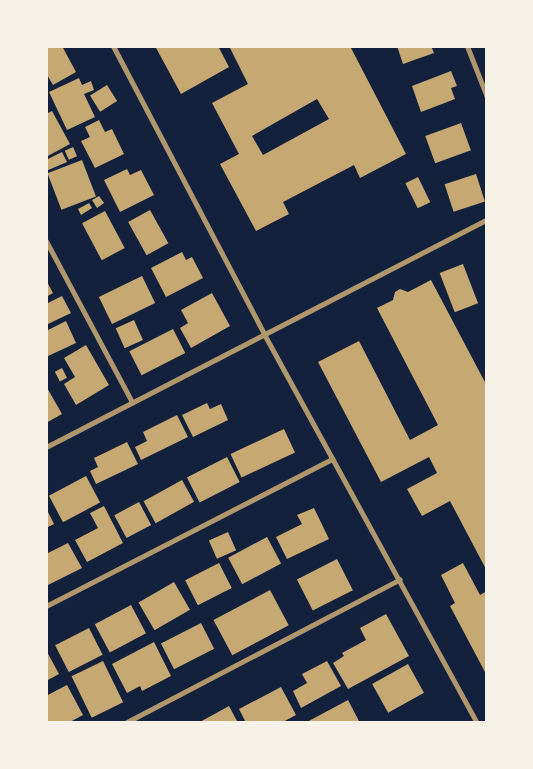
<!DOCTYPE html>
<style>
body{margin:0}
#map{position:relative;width:533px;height:769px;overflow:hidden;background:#14213d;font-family:"Archivo Narrow",sans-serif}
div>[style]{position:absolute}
.building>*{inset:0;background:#c6a872;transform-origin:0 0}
.minor>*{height:5px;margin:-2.5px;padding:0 2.5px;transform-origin:2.5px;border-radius:2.5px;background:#b1986c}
span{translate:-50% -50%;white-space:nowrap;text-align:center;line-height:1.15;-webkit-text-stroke:4px #f6f1e7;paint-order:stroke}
.frame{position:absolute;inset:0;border:48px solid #f6f1e7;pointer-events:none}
</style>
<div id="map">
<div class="building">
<i style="clip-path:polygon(46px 46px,62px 46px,76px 72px,53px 85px,46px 73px)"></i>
<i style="clip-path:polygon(155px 46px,218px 46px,229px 67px,181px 94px)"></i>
<i style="clip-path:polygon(evenodd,229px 46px,350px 46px,406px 154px,360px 178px,354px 165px,283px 202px,289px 214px,256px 231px,220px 164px,239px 154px,212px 103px,248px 84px,229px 46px,317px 99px,329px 119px,263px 155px,252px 136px,317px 99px)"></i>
<i style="clip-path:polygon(397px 46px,431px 46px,434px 53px,403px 64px)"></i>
<i style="clip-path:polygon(451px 71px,457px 86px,451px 88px,455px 99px,421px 112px,412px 86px)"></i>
<i style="clip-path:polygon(79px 78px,82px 85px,91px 81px,94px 90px,84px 94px,95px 117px,67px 130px,49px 92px)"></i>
<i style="left:107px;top:85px;width:19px;height:20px;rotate:58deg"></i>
<i style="clip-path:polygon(52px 111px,70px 144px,46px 157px,46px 114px)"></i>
<i style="clip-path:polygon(99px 120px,105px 132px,112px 129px,124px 154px,95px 168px,81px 141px,90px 137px,85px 127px)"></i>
<i style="left:461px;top:123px;width:29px;height:38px;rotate:70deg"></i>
<i style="left:73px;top:147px;width:10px;height:9px;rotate:66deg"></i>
<i style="clip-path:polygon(62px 152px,67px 162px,46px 171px,46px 160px)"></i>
<i style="left:82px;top:160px;width:39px;height:37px;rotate:69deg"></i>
<i style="clip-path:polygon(127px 169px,130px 175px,141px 170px,154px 195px,120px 212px,104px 180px)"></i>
<i style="left:476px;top:174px;width:29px;height:33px;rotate:72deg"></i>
<i style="left:418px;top:177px;width:28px;height:14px;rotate:64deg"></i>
<i style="clip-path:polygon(99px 196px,104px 203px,97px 208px,92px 200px)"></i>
<i style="clip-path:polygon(89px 203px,92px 208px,81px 215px,78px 209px)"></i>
<i style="left:150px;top:210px;width:38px;height:25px;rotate:61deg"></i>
<i style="left:105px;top:211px;width:42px;height:26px;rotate:62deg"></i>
<i style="clip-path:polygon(182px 252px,186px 260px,192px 257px,203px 278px,166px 297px,151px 268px)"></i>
<i style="left:463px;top:264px;width:42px;height:25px;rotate:69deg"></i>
<i style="left:142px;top:276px;width:30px;height:48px;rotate:64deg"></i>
<i style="clip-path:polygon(46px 280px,53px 293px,46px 297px)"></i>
<i style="clip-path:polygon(431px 280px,487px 386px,487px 571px,450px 501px,422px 516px,407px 489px,437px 473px,429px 457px,381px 482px,318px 362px,359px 341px,410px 440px,438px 425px,377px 308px,393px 300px,395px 292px,400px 289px,408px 292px)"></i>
<i style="clip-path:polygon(212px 293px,230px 326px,191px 348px,180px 328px,188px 323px,181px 310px)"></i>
<i style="clip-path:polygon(62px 296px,71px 313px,48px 324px,46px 304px)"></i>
<i style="left:134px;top:320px;width:22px;height:20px;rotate:66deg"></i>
<i style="clip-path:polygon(66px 321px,76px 343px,46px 357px,46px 331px)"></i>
<i style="left:173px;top:329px;width:27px;height:49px;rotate:63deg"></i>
<i style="clip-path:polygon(86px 345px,109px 385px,76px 405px,64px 384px,75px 377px,64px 358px)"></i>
<i style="left:62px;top:368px;width:11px;height:8px;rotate:63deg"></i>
<i style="clip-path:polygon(46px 386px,62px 414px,46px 423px)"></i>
<i style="clip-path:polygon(207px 403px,210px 409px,221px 404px,228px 420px,193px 437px,182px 415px)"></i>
<i style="clip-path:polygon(177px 415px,188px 437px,141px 460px,135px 447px,147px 441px,143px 432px)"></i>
<i style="left:284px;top:429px;width:26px;height:59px;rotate:65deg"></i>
<i style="clip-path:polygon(127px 442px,138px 464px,96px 484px,90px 471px,98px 467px,94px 458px)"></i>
<i style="left:227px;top:457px;width:28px;height:45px;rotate:63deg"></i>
<i style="left:86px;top:476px;width:30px;height:42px;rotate:62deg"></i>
<i style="left:182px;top:480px;width:25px;height:44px;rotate:61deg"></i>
<i style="left:139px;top:502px;width:26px;height:28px;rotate:62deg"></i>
<i style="clip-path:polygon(104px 506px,123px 543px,87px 562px,75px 540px,98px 528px,90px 513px)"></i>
<i style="clip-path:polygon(46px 508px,54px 524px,46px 528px)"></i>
<i style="clip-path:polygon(314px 508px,329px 539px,287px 559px,276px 537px,302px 524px,297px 515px)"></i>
<i style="left:228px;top:532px;width:20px;height:21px;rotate:66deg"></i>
<i style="left:267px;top:537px;width:30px;height:44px;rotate:62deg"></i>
<i style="clip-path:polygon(68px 543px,82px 568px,46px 586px,46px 554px)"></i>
<i style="left:337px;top:559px;width:35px;height:45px;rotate:63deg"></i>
<i style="left:219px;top:563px;width:28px;height:38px;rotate:63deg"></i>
<i style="clip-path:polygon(463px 563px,480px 595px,487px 591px,485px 672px,450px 606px,455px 603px,441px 575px)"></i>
<i style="left:174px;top:582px;width:32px;height:41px;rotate:60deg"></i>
<i style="left:270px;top:590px;width:40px;height:64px;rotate:62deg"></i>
<i style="left:131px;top:605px;width:32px;height:41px;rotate:62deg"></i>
<i style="clip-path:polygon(386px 614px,409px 656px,348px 689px,333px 663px,344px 656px,342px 653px,366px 640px,360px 628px)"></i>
<i style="left:201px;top:623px;width:29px;height:45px;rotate:63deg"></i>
<i style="left:89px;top:628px;width:30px;height:38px;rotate:63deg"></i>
<i style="clip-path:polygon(154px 642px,171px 676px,142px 691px,140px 686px,127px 693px,112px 664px)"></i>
<i style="clip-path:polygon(46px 650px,59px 674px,46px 681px)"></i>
<i style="left:103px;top:661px;width:46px;height:35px;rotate:64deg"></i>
<i style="clip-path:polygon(327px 661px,341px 686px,301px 708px,293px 691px,307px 683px,302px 674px)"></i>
<i style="left:408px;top:664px;width:33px;height:41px;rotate:61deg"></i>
<i style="clip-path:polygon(67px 685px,83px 715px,68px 723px,46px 723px,46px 696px)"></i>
<i style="clip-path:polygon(281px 687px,296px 715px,281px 723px,246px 723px,239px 709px)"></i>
<i style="clip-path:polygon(348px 700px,360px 723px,305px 723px)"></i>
<i style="clip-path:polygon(229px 706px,238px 723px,198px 723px)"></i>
</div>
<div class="minor">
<i style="left:113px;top:46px;width:325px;rotate:62.3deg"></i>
<i style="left:264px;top:334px;width:443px;rotate:61.3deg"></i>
<i style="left:467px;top:46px;width:55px;rotate:68.6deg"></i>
<i style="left:46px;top:241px;width:183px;rotate:61.9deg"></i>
<i style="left:46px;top:447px;width:496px;rotate:-27.3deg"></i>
<i style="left:46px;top:606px;width:322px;rotate:-27.2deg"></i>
<i style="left:125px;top:723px;width:310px;rotate:-27.6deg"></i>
</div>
<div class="frame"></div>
</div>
